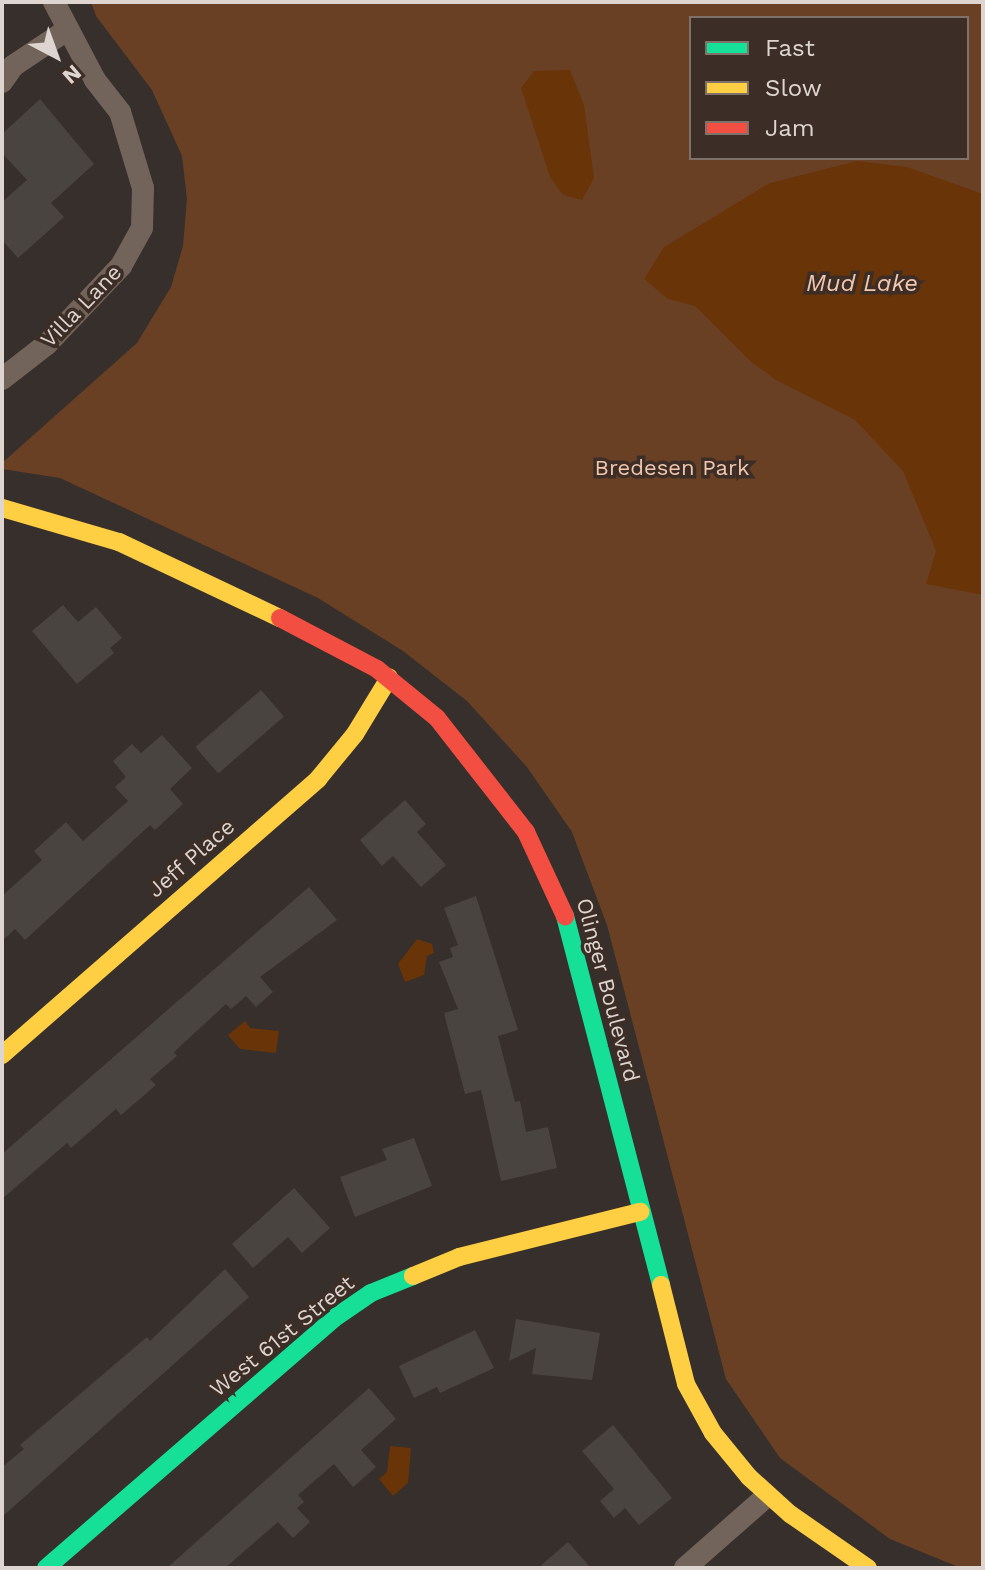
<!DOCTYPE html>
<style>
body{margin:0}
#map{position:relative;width:985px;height:1570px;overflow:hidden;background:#372f2b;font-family:"Work Sans",sans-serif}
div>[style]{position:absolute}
.green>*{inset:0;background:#6a4025}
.water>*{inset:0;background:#693408}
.building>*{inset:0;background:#4a4440;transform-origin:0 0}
.street>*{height:22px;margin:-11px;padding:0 11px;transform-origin:11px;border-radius:11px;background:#73645b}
.fast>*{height:18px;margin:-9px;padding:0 9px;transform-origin:9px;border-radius:9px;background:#16e098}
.slow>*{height:18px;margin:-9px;padding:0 9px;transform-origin:9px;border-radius:9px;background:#ffcf43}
.jam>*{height:18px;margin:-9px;padding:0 9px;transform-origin:9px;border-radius:9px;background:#f24e42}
span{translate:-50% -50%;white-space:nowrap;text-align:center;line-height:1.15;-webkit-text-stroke:7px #3c2e26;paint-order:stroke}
.street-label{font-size:22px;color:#ded5d0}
.park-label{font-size:22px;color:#f2c6ac}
.water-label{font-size:24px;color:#f3c8ae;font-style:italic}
.frame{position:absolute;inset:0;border:4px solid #ded5d0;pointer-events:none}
.legend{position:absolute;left:689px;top:16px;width:280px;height:144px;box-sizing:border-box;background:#3c2e26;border:2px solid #7d716a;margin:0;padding:10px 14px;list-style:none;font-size:24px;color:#ded5d0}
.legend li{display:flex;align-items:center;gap:16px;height:40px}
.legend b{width:40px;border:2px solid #7d716a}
.north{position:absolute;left:16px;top:16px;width:80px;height:80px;-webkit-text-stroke:6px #3c2e26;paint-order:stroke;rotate:139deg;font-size:22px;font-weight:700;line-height:32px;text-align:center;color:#ded5d0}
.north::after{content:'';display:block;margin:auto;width:28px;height:36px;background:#ded5d0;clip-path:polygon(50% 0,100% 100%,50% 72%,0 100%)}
</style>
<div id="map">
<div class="green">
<i style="clip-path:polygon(evenodd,91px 2px,983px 2px,983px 1568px,961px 1568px,890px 1539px,780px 1458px,726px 1379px,607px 925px,572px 832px,527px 767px,467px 701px,403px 651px,318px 598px,60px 478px,2px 469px,2px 463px,137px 343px,171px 287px,183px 246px,187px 199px,182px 156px,152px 90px,96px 16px,91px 2px,691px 18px,967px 18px,967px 158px,691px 158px,691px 18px)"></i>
</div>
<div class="water">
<i style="clip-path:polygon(570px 70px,584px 105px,594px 178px,582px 200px,563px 195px,550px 177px,521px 88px,534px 71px)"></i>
<i style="clip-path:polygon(857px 161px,907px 167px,983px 194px,983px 595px,926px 584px,936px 551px,903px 471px,855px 420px,776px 380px,750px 361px,695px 306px,668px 299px,644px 279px,664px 247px,770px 183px)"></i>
<i style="clip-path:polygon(417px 939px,432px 944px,434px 953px,427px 956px,424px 975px,405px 982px,398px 964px)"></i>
<i style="clip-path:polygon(245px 1021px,250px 1028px,279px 1031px,276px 1053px,240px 1049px,228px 1035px)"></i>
<i style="clip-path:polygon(390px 1446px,411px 1448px,408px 1483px,393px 1496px,379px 1479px,387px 1472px)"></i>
</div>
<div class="building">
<i style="clip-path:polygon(40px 99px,94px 164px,51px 203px,64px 217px,18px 258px,2px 240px,2px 202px,27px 180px,2px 153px,2px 134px)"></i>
<i style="clip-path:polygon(63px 605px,78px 622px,96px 607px,122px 638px,110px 648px,114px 653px,77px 684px,32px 631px)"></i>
<i style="left:261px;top:690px;width:35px;height:87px;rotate:49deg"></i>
<i style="clip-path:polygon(162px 735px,192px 768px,170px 789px,183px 804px,155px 830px,150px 825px,25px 940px,15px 929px,2px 941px,2px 896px,42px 860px,34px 851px,66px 822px,83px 841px,128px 801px,115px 787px,126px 777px,113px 761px,132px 744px,141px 753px)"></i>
<i style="clip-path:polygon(405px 800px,426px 824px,417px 832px,446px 865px,421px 887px,393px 856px,382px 866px,360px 840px)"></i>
<i style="clip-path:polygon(309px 887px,337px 920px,260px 977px,273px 992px,256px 1007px,246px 996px,231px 1009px,226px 1004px,174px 1052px,177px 1056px,150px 1079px,156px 1085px,121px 1115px,116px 1109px,71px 1148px,67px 1143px,2px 1199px,2px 1154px)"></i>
<i style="clip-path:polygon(476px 896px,518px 1030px,498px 1036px,515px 1102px,520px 1101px,526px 1132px,548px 1127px,557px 1168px,501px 1181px,481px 1090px,465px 1094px,444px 1013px,458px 1009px,439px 962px,453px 957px,450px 948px,458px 945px,444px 908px)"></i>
<i style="clip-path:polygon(414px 1138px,432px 1186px,355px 1217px,340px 1177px,387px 1160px,382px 1149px)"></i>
<i style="clip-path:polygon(294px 1188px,330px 1228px,302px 1253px,288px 1237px,253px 1268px,232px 1244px)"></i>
<i style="clip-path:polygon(225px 1269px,249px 1297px,2px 1517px,2px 1467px,24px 1449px,20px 1445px,147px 1337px,150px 1341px)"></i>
<i style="clip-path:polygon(516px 1319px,600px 1333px,592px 1380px,532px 1374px,536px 1348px,509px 1361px)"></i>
<i style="clip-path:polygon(475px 1330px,494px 1368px,440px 1393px,437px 1387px,414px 1398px,399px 1366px)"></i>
<i style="clip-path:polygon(369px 1388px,396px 1419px,361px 1450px,376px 1467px,353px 1487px,334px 1464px,298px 1495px,304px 1502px,297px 1508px,310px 1522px,293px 1538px,278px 1522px,225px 1568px,167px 1568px)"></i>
<i style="clip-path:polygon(613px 1425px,672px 1498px,639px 1525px,625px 1508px,614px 1518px,600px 1501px,614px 1489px,582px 1451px)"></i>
<i style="clip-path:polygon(568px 1542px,591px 1568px,538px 1568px)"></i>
</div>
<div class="street">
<i style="left:2px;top:82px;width:19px;rotate:-55deg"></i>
<i style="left:13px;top:66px;width:65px;rotate:-33.7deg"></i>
<i style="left:2px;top:379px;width:57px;rotate:-37.9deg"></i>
<i style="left:47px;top:344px;width:108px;rotate:-46.5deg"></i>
<i style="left:121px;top:266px;width:43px;rotate:-61.1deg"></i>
<i style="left:142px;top:228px;width:40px;rotate:-88.6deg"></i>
<i style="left:143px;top:188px;width:79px;rotate:-106.8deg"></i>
<i style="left:120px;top:112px;width:41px;rotate:-128deg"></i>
<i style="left:95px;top:80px;width:88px;rotate:-117.7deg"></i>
<i style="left:685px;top:1568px;width:109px;rotate:-41.3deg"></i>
</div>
<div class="fast">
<i style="left:565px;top:916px;width:381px;rotate:75.4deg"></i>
<i style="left:46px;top:1568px;width:380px;rotate:-40.9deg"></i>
<i style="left:333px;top:1319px;width:46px;rotate:-34.4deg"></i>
<i style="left:371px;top:1293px;width:45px;rotate:-22deg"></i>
</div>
<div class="slow">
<i style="left:2px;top:508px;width:122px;rotate:16.2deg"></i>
<i style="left:119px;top:542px;width:178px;rotate:25.3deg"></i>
<i style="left:2px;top:1055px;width:420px;rotate:-41.1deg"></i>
<i style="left:318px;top:779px;width:58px;rotate:-50.6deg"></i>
<i style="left:355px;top:734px;width:66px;rotate:-58.7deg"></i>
<i style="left:413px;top:1276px;width:50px;rotate:-22.4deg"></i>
<i style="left:459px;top:1257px;width:187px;rotate:-14deg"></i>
<i style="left:661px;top:1285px;width:102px;rotate:75.8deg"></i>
<i style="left:686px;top:1384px;width:56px;rotate:61.1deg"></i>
<i style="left:713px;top:1433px;width:57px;rotate:50.7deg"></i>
<i style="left:749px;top:1477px;width:55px;rotate:42.1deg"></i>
<i style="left:790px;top:1514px;width:95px;rotate:34.7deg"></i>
</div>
<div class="jam">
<i style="left:280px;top:618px;width:110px;rotate:27.7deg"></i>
<i style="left:377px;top:669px;width:77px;rotate:39.2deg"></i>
<i style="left:437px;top:718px;width:145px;rotate:52deg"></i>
<i style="left:526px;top:832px;width:93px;rotate:65.1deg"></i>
</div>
<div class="street-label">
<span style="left:81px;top:306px;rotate:-46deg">Villa Lane</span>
<span style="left:191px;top:858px;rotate:-41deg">Jeff Place</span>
<span style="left:608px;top:990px;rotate:75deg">Olinger Boulevard</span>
<span style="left:282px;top:1336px;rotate:-39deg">West 61st Street</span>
</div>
<div class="park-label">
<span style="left:672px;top:468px">Bredesen Park</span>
</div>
<div class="water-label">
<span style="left:862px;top:284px">Mud Lake</span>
</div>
<div class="frame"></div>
<ul class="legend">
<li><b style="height:10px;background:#16e098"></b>Fast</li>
<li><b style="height:10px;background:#ffcf43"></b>Slow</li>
<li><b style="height:10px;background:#f24e42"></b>Jam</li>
</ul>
<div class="north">N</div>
</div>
